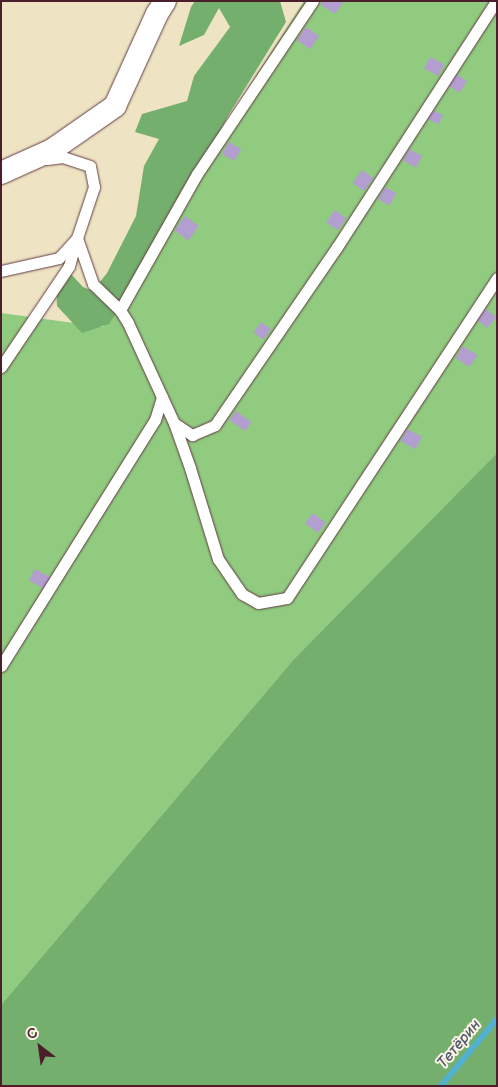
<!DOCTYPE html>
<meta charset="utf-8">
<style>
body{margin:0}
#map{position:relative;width:498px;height:1087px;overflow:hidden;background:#eee3c3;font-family:"Balsamiq Sans",sans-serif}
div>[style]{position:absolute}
.green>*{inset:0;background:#90cb80}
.forest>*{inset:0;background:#74af6e}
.stream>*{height:5.5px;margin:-2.75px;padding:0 2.75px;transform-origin:2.75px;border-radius:2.75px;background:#52b1d1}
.building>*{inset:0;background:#b39ed0;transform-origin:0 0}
.roads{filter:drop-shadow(0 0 1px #633c42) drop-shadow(0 0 1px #633c42)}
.service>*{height:11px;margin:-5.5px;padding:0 5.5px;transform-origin:5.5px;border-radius:5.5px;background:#fff}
.minor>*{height:22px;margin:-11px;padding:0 11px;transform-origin:11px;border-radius:11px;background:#fff}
span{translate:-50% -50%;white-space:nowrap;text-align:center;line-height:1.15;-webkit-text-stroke:4px #fcf5e5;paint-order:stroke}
.water-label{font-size:15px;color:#4d596d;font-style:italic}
.frame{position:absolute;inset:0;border:2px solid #4a1f2b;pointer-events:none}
.north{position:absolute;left:15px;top:1022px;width:50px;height:50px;-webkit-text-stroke:4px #fcf5e5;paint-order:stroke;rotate:330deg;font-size:14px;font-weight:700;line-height:20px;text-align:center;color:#4a1f2b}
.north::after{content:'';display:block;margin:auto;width:18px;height:22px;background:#4a1f2b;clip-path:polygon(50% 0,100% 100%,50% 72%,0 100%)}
</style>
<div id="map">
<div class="green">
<i style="clip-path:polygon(304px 1px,497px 1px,497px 453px,294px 659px,1px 1005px,1px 313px,103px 327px,189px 180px)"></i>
</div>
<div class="forest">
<i style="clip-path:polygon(195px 1px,280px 1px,286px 22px,228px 116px,162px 245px,109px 324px,82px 333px,57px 306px,56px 285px,70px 273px,83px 287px,93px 291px,107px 273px,136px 216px,144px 166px,159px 139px,135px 132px,142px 114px,187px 101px,194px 76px,230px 27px,219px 8px,204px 35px,179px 46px,191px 7px)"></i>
<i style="clip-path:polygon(497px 453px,497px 1086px,1px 1086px,1px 1005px,294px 659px)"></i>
</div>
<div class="stream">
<i style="left:441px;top:1086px;width:87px;rotate:-50.1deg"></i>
</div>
<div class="building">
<i style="clip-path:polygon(323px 1px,344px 1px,335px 14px,321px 5px)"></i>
<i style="left:306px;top:27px;width:16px;height:16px;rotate:35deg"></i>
<i style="left:430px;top:57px;width:16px;height:13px;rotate:27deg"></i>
<i style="left:456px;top:74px;width:13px;height:14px;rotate:32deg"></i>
<i style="left:432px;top:110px;width:12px;height:10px;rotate:24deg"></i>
<i style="left:229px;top:142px;width:14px;height:14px;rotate:30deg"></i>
<i style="left:409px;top:149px;width:15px;height:13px;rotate:28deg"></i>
<i style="left:362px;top:170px;width:14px;height:16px;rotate:36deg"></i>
<i style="left:385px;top:187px;width:13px;height:14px;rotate:29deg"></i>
<i style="left:335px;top:210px;width:14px;height:15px;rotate:36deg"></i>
<i style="left:185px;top:216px;width:17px;height:18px;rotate:36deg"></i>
<i style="left:486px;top:309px;width:13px;height:14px;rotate:39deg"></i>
<i style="left:261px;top:322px;width:12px;height:13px;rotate:35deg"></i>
<i style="left:463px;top:346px;width:17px;height:14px;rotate:33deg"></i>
<i style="left:236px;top:411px;width:19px;height:11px;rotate:36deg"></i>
<i style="left:407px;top:429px;width:17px;height:14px;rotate:28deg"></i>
<i style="left:313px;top:513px;width:16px;height:13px;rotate:38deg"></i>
<i style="left:35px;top:569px;width:17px;height:13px;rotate:28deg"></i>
</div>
<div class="roads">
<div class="service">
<i style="left:1px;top:271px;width:59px;rotate:-12.6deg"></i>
<i style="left:59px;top:258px;width:27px;rotate:-48deg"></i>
<i style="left:77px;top:238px;width:54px;rotate:-71.6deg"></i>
<i style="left:94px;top:187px;width:21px;rotate:-101deg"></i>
<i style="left:90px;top:166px;width:28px;rotate:-162deg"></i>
<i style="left:63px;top:157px;width:16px;rotate:173deg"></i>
<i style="left:120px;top:310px;width:156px;rotate:-60.5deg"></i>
<i style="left:197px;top:174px;width:208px;rotate:-56.2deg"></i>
<i style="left:1px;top:367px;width:122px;rotate:-56deg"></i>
<i style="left:69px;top:266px;width:29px;rotate:-74deg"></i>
<i style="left:77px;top:238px;width:49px;rotate:70.8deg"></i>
<i style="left:93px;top:284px;width:37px;rotate:44deg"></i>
<i style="left:120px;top:310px;width:15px;rotate:58deg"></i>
<i style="left:128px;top:323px;width:110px;rotate:65.3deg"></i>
<i style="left:174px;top:423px;width:48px;rotate:70.4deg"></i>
<i style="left:190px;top:468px;width:95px;rotate:72.9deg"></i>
<i style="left:218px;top:559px;width:42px;rotate:55.6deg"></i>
<i style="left:242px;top:594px;width:18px;rotate:29deg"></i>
<i style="left:258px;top:603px;width:29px;rotate:-10deg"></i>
<i style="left:287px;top:598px;width:383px;rotate:-56.7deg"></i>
<i style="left:174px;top:423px;width:22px;rotate:34deg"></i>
<i style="left:192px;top:435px;width:25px;rotate:-23deg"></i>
<i style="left:215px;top:425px;width:216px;rotate:-55.6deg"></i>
<i style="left:337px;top:247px;width:293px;rotate:-57.1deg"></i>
<i style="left:1px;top:666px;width:290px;rotate:-58deg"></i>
<i style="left:155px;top:420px;width:24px;rotate:-73deg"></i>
</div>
<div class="minor">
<i style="left:1px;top:173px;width:56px;rotate:-24.3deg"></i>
<i style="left:52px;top:150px;width:77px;rotate:-34.9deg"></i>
<i style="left:115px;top:106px;width:101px;rotate:-65.5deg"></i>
<i style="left:157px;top:14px;width:15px;rotate:-58deg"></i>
</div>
</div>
<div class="water-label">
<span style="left:459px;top:1044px;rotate:-50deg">Тетёрин</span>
</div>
<div class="frame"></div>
<div class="north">С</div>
</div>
